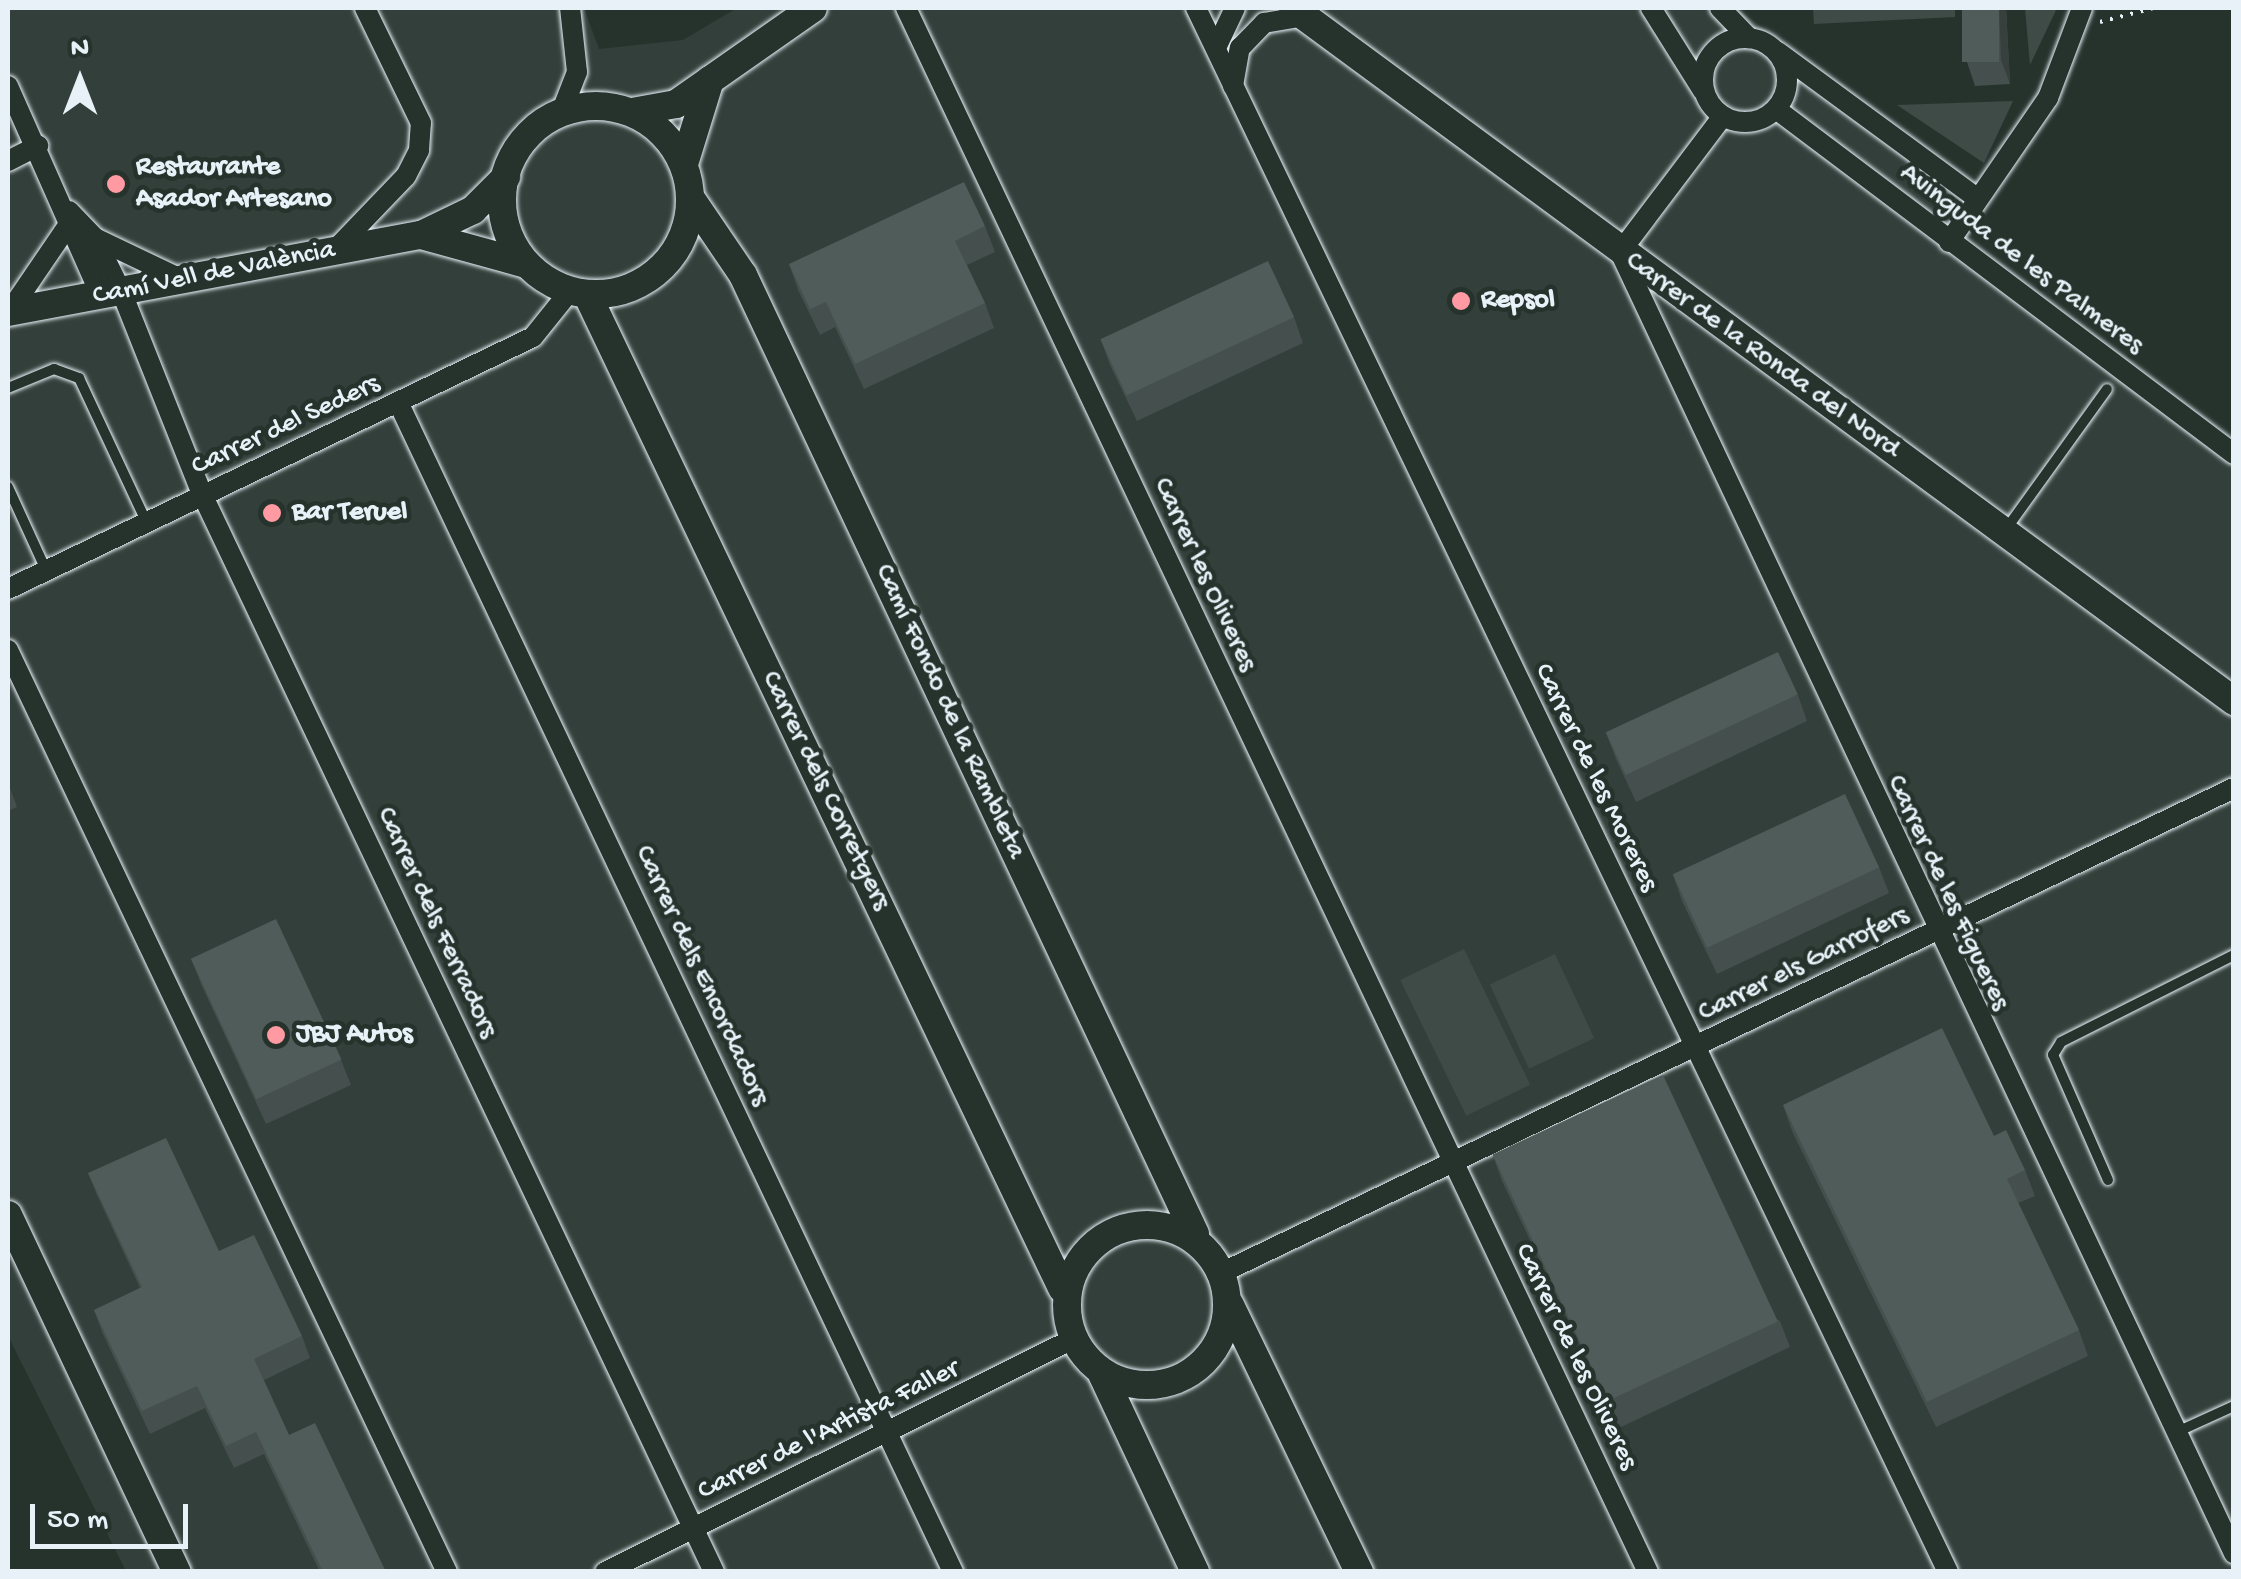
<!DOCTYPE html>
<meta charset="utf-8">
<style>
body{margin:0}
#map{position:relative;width:2241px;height:1579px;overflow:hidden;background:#26332d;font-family:"Gochi Hand",sans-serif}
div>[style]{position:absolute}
.built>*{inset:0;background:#333f3a}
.green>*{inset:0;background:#3e4b47;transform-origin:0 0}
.path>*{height:4px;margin-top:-2px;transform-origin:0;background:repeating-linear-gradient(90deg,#e8f1f8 0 2.5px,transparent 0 10.5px)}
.roads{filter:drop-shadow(0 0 2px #e8f1f8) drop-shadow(0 0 2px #e8f1f8)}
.lane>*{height:10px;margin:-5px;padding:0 5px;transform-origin:5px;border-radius:5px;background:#26332d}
.street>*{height:20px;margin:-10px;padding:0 10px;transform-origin:10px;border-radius:10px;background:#26332d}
.street>.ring{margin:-10px;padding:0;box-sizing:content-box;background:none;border:20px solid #26332d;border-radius:50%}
.secondary>*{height:28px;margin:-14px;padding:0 14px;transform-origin:14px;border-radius:14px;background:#26332d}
.secondary>.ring{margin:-14px;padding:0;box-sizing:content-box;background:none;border:28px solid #26332d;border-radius:50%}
.wall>*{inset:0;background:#454f4d}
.shaded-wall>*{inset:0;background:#38403e}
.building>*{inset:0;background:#505c59;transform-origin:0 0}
.dots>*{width:28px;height:28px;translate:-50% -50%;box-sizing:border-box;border:5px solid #26332d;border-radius:50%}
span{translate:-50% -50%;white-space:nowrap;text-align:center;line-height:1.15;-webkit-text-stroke:9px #26332d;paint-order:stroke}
.poi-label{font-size:28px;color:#e8f1f8;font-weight:700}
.left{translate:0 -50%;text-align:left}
.street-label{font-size:28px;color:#e8f1f8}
.frame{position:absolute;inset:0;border:10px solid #e8f1f8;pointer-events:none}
.north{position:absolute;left:30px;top:30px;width:100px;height:100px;-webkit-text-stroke:8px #26332d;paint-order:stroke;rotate:0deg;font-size:28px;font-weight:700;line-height:40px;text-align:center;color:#e8f1f8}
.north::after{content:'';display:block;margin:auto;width:35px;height:45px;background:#e8f1f8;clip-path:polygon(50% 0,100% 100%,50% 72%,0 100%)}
.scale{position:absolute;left:30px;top:1504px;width:158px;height:45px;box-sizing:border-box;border:5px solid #e8f1f8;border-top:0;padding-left:12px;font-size:30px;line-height:35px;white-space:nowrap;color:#e8f1f8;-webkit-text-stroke:8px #26332d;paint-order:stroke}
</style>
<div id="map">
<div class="built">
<i style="clip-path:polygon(8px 8px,584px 8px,599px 49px,683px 40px,737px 8px,1736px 8px,1988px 199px,1956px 244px,2233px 449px,2233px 1571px,126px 1571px,8px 1336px)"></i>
</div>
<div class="green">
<i style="clip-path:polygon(1813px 8px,1955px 8px,1955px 17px,1814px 24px)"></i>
<i style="clip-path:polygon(2025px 8px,2057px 8px,2030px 65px)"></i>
<i style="clip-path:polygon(2013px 101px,1984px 163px,1897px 105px)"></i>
<i style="left:1464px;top:949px;width:151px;height:71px;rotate:64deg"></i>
<i style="left:1555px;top:954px;width:93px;height:72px;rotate:65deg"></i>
</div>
<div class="path">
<i style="left:2100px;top:22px;width:55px;rotate:-14.8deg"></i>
</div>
<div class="roads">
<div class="lane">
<i style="left:8px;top:388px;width:50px;rotate:-22.4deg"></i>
<i style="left:54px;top:369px;width:27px;rotate:20deg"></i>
<i style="left:79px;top:378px;width:158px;rotate:64.9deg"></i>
<i style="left:8px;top:487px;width:91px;rotate:65.4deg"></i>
<i style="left:2004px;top:532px;width:176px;rotate:-54.2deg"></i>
<i style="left:2108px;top:1180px;width:137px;rotate:-113.7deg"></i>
<i style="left:2053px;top:1055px;width:15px;rotate:-58deg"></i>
<i style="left:2061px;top:1042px;width:194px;rotate:-26.7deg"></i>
<i style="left:2177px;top:1432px;width:63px;rotate:-24.5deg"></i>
</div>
<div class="street">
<i style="left:906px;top:8px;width:1731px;rotate:64.62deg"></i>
<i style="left:1196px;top:8px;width:1735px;rotate:64.32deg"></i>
<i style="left:1651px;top:8px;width:98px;rotate:57.9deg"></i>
<i style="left:1720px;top:8px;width:42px;rotate:46deg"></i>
<i class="ring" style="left:1703px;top:38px;width:64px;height:64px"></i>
<i style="left:1216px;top:48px;width:44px;rotate:-64.6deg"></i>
<i style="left:1778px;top:52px;width:248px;rotate:36.3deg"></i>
<i style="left:8px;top:86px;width:230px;rotate:66.1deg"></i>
<i style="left:1233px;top:86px;width:39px;rotate:-80deg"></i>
<i style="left:1240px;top:48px;width:35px;rotate:-46deg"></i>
<i style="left:1264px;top:23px;width:42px;rotate:-9.7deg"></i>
<i style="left:1776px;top:109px;width:573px;rotate:36.99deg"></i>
<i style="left:561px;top:113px;width:44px;rotate:-68.7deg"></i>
<i style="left:577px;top:72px;width:64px;rotate:-96.2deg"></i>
<i style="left:1723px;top:116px;width:171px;rotate:127.1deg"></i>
<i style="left:1620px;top:252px;width:1439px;rotate:64.74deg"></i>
<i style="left:8px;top:161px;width:34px;rotate:-27deg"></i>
<i style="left:69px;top:211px;width:37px;rotate:46deg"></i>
<i style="left:95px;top:238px;width:61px;rotate:63.9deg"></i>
<i style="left:122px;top:293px;width:216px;rotate:68.3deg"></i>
<i style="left:202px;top:494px;width:1193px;rotate:64.59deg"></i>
<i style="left:95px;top:238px;width:98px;rotate:25.5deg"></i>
<i style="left:1949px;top:242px;width:175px;rotate:-55.5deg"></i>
<i style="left:2048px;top:98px;width:96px;rotate:-69.3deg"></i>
<i style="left:333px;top:252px;width:105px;rotate:-46.2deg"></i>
<i style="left:406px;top:176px;width:29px;rotate:-63deg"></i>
<i style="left:419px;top:150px;width:27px;rotate:-86deg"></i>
<i style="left:421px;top:123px;width:128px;rotate:-116deg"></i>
<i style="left:9px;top:312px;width:110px;rotate:-55.7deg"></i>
<i style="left:399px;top:404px;width:1293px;rotate:64.62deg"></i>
<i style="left:8px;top:589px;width:582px;rotate:-25.64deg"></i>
<i style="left:533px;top:337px;width:59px;rotate:-51.2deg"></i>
<i style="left:8px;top:650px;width:1021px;rotate:64.54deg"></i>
<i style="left:1217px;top:1275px;width:1128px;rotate:-25.59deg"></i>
<i style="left:605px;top:1572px;width:527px;rotate:-26.47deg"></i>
</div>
<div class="secondary">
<i style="left:1293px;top:8px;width:1169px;rotate:36.37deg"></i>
<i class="ring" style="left:502px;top:106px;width:160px;height:160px"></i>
<i style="left:632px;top:112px;width:45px;rotate:-10.3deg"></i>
<i style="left:676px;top:104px;width:167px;rotate:-35deg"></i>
<i style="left:684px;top:164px;width:88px;rotate:-72.8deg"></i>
<i style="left:690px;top:197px;width:94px;rotate:55.8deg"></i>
<i style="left:743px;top:275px;width:1060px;rotate:64.76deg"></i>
<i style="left:421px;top:235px;width:109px;rotate:15.4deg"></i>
<i style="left:587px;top:294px;width:1102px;rotate:64.46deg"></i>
<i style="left:8px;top:312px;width:420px;rotate:-10.6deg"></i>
<i style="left:421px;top:235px;width:58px;rotate:-25.7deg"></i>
<i style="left:473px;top:210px;width:47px;rotate:-45deg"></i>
<i style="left:8px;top:1215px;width:395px;rotate:64.7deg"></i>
<i class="ring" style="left:1067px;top:1225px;width:132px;height:132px"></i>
<i style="left:1230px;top:1305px;width:297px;rotate:64.2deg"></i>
<i style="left:1102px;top:1374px;width:219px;rotate:64.8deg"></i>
</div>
</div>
<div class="wall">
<i style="clip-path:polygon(1962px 8px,2006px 8px,2010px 84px,1975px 86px,1967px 62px)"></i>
<i style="clip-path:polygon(985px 226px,995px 252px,967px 265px,985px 303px,994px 328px,864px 389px,835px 327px,820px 335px,798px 290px,789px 264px)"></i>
<i style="clip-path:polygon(1294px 317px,1303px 343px,1137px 421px,1110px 365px,1101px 340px)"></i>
<i style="clip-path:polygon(1798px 695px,1807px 721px,1636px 802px,1616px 759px,1606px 733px)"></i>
<i style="clip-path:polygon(8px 783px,17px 807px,8px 811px)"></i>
<i style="clip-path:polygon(1879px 867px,1889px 893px,1717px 974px,1682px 901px,1673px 875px)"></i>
<i style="clip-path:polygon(191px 958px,341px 1060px,351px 1085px,266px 1124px,201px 984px)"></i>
<i style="clip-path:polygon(1783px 1105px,1994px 1136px,2025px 1170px,2035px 1196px,2018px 1203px,2079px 1330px,2088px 1356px,1936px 1427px,1792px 1131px)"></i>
<i style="clip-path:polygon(1493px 1156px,1780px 1321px,1790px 1347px,1619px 1428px,1502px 1181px)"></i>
<i style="clip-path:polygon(88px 1173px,219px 1251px,302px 1336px,310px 1358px,264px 1380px,289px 1435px,386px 1572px,320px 1572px,264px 1454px,234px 1468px,205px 1408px,150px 1434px,102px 1332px,94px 1310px,140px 1288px,97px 1195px)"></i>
</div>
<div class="shaded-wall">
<i style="clip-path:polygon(1999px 8px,2006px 8px,2010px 84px,2001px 60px)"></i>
</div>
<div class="building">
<i style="left:1962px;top:8px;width:37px;height:54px"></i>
<i style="clip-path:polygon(964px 182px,985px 226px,955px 241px,985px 303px,855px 364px,826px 302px,810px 309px,789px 264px)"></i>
<i style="left:1268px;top:261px;width:62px;height:185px;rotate:65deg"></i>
<i style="left:1778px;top:652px;width:47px;height:190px;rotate:65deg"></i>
<i style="left:1845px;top:794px;width:81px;height:190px;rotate:65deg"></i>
<i style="left:276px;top:919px;width:155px;height:94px;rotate:65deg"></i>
<i style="clip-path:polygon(1942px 1028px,1994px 1136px,2006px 1130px,2025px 1170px,2007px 1179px,2079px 1330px,1927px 1402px,1783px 1105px)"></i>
<i style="left:1663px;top:1075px;width:272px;height:188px;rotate:65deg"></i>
<i style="clip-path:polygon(166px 1138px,219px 1251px,254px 1235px,302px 1336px,254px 1359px,289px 1435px,315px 1423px,386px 1572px,323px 1572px,256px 1432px,226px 1446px,197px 1386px,142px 1411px,94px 1310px,142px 1287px,88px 1173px)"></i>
</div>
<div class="dots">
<i style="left:116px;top:184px;background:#ff9aa2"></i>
<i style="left:1461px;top:301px;background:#ff9aa2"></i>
<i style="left:272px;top:513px;background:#ff9aa2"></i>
<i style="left:276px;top:1035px;background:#ff9aa2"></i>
</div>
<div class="poi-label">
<span class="left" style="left:136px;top:184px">Restaurante<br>Asador Artesano</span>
<span class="left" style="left:1481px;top:301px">Repsol</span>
<span class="left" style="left:292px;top:513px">Bar Teruel</span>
<span class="left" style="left:296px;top:1035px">JBJ Autos</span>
</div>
<div class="street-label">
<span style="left:2021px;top:260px;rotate:37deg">Avinguda de les Palmeres</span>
<span style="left:214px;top:274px;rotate:-11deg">Camí Vell de València</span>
<span style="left:1762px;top:356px;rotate:36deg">Carrer de la Ronda del Nord</span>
<span style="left:286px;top:426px;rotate:-25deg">Carrer del Seders</span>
<span style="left:1204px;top:575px;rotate:65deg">Carrer les Oliveres</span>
<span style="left:949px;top:712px;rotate:65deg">Camí Fondo de la Rambleta</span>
<span style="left:1595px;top:778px;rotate:64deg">Carrer de les Moreres</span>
<span style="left:825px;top:791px;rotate:64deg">Carrer dels Corretgers</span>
<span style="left:1947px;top:893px;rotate:65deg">Carrer de les Figueres</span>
<span style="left:436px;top:923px;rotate:65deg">Carrer dels Ferradors</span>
<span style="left:1804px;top:965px;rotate:-26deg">Carrer els Garrofers</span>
<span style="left:701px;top:976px;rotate:65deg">Carrer dels Encordadors</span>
<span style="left:1575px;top:1357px;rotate:64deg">Carrer de les Oliveres</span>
<span style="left:829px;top:1431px;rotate:-26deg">Carrer de l'Artista Faller</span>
</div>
<div class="frame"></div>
<div class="north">N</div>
<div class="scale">50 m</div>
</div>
